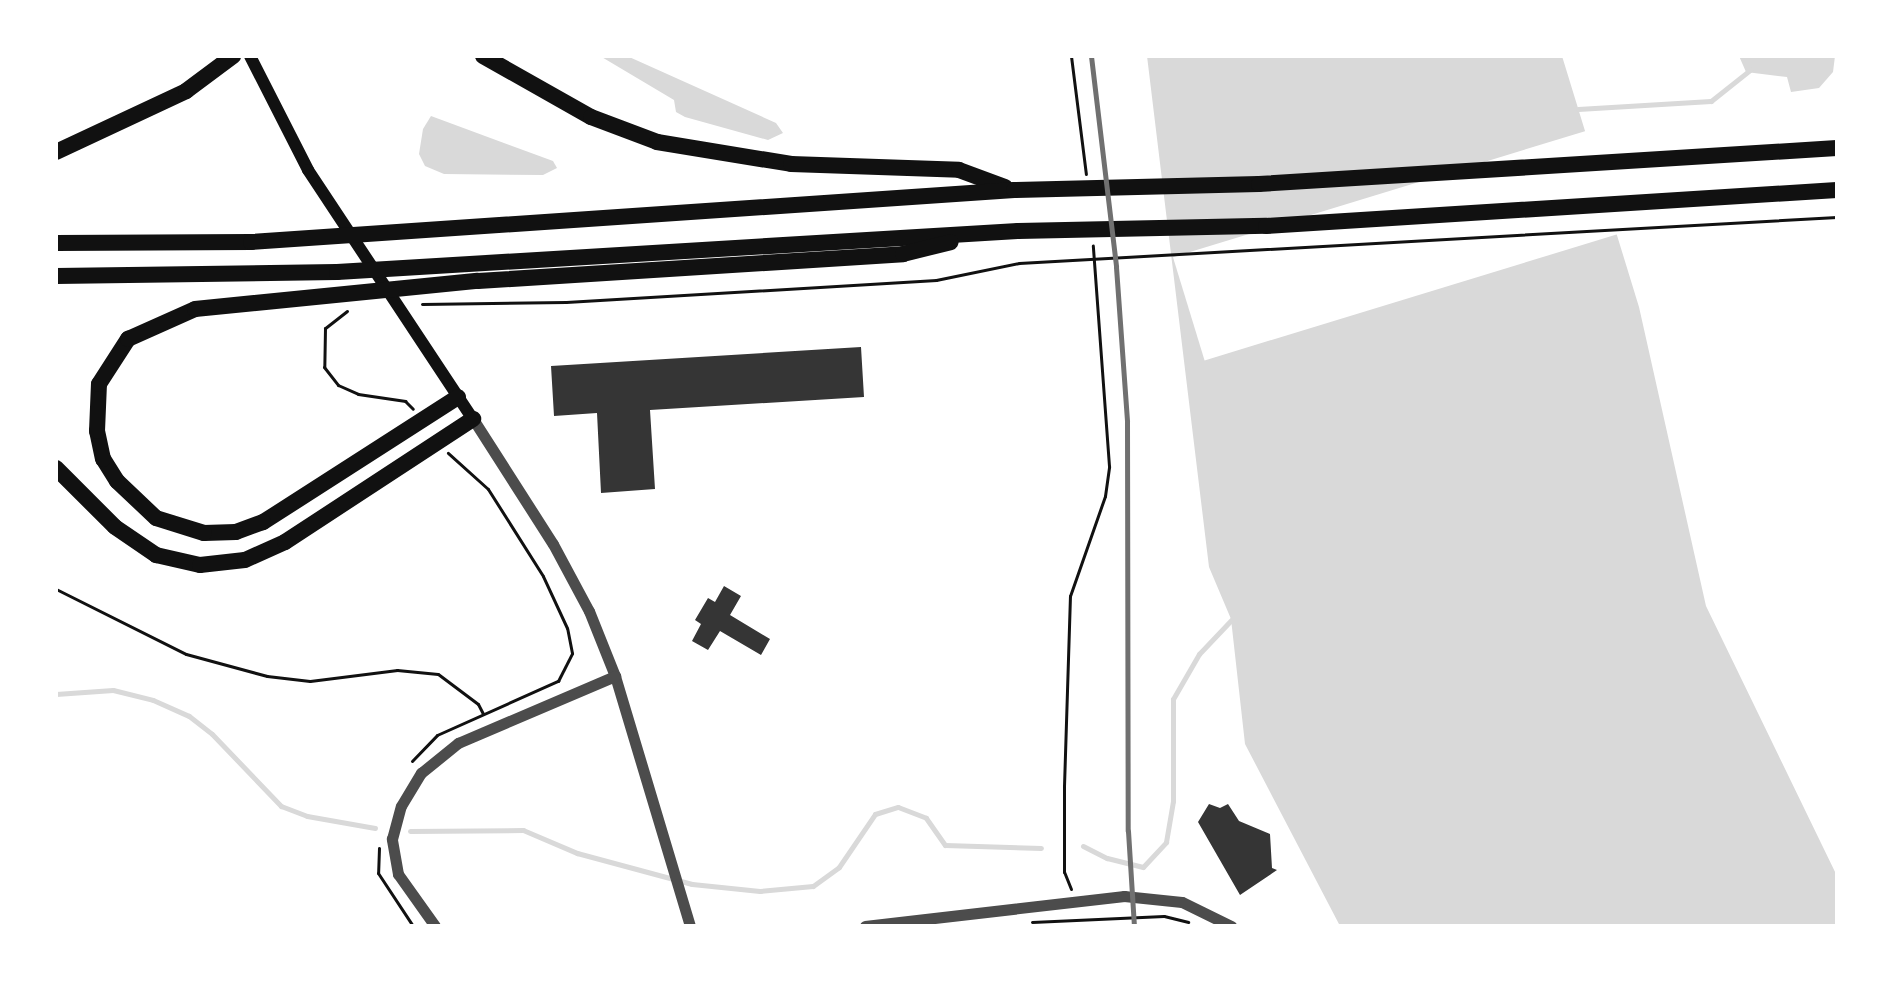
<!DOCTYPE html>
<style>
body{margin:0}
#map{position:relative;width:1893px;height:982px;overflow:hidden;background:#fff;font-family:Merriweather,serif}
div>[style]{position:absolute}
.water>*{inset:0;background:#d9d9d9}
.pier>*{inset:0;background:#fff;transform-origin:0 0}
.stream>*{height:5px;margin:-2.5px;padding:0 2.5px;transform-origin:2.5px;border-radius:2.5px;background:#d9d9d9}
.building>*{inset:0;background:#353535}
.path>*{height:3px;margin:-1.5px;padding:0 1.5px;transform-origin:1.5px;border-radius:1.5px;background:#111}
.tertiary>*{height:11px;margin:-5.5px;padding:0 5.5px;transform-origin:5.5px;border-radius:5.5px;background:#4c4c4c}
.secondary>*{height:12px;margin:-6px;padding:0 6px;transform-origin:6px;border-radius:6px;background:#111}
.motorway>*{height:16px;margin:-8px;padding:0 8px;transform-origin:8px;border-radius:8px;background:#111}
.rail>*{height:5px;margin:-2.5px;padding:0 2.5px;transform-origin:2.5px;border-radius:2.5px;background:#707070}
span{translate:-50% -50%;white-space:nowrap;text-align:center;line-height:1.15;-webkit-text-stroke:6px #fff;paint-order:stroke}
.frame{position:absolute;inset:0;border:58px solid #fff;pointer-events:none}
</style>
<div id="map">
<div class="water">
<i style="clip-path:polygon(600px 56px,627px 56px,776px 123px,783px 133px,768px 140px,685px 117px,676px 112px,674px 100px)"></i>
<i style="clip-path:polygon(1147px 56px,1562px 56px,1639px 307px,1706px 606px,1837px 876px,1837px 926px,1340px 926px,1245px 744px,1231px 619px,1209px 567px)"></i>
<i style="clip-path:polygon(1739px 56px,1835px 56px,1833px 72px,1819px 88px,1791px 92px,1787px 77px,1746px 72px)"></i>
<i style="clip-path:polygon(431px 116px,553px 161px,557px 168px,543px 175px,444px 174px,425px 166px,419px 154px,423px 129px)"></i>
</div>
<div class="pier">
<i style="left:1589px;top:130px;width:108px;height:435px;rotate:73deg"></i>
</div>
<div class="stream">
<i style="left:1578px;top:109px;width:133px;rotate:-3.4deg"></i>
<i style="left:1711px;top:101px;width:50px;rotate:-38.5deg"></i>
<i style="left:56px;top:694px;width:57px;rotate:-4deg"></i>
<i style="left:113px;top:690px;width:41px;rotate:14deg"></i>
<i style="left:153px;top:700px;width:39px;rotate:24deg"></i>
<i style="left:189px;top:716px;width:29px;rotate:38deg"></i>
<i style="left:212px;top:734px;width:100px;rotate:46.2deg"></i>
<i style="left:281px;top:806px;width:28px;rotate:21deg"></i>
<i style="left:307px;top:816px;width:69px;rotate:10deg"></i>
<i style="left:410px;top:831px;width:113px;rotate:-0.5deg"></i>
<i style="left:523px;top:830px;width:59px;rotate:23.1deg"></i>
<i style="left:577px;top:853px;width:119px;rotate:15.1deg"></i>
<i style="left:692px;top:884px;width:68px;rotate:5.9deg"></i>
<i style="left:760px;top:891px;width:53px;rotate:-5.4deg"></i>
<i style="left:813px;top:886px;width:32px;rotate:-36deg"></i>
<i style="left:839px;top:867px;width:64px;rotate:-55.8deg"></i>
<i style="left:875px;top:814px;width:24px;rotate:-17deg"></i>
<i style="left:898px;top:807px;width:30px;rotate:21deg"></i>
<i style="left:926px;top:818px;width:33px;rotate:55deg"></i>
<i style="left:945px;top:845px;width:96px;rotate:1.8deg"></i>
<i style="left:1083px;top:846px;width:27px;rotate:27deg"></i>
<i style="left:1107px;top:858px;width:37px;rotate:14deg"></i>
<i style="left:1143px;top:867px;width:34px;rotate:-47deg"></i>
<i style="left:1166px;top:842px;width:42px;rotate:-80.3deg"></i>
<i style="left:1173px;top:801px;width:102px;rotate:-90deg"></i>
<i style="left:1173px;top:699px;width:52px;rotate:-60deg"></i>
<i style="left:1199px;top:654px;width:52px;rotate:-46.5deg"></i>
</div>
<div class="building">
<i style="clip-path:polygon(861px 347px,864px 397px,650px 410px,655px 489px,601px 493px,597px 413px,554px 416px,551px 366px)"></i>
<i style="clip-path:polygon(724px 586px,741px 596px,730px 615px,770px 639px,761px 655px,720px 631px,708px 650px,692px 641px,701px 624px,695px 620px,708px 598px,715px 602px)"></i>
<i style="clip-path:polygon(1209px 804px,1220px 808px,1228px 804px,1239px 821px,1270px 834px,1272px 868px,1277px 870px,1240px 895px,1198px 822px)"></i>
</div>
<div class="path">
<i style="left:1071px;top:56px;width:119px;rotate:82.8deg"></i>
<i style="left:422px;top:304px;width:144px;rotate:-0.8deg"></i>
<i style="left:566px;top:302px;width:371px;rotate:-3.4deg"></i>
<i style="left:936px;top:280px;width:85px;rotate:-11.6deg"></i>
<i style="left:1019px;top:263px;width:819px;rotate:-3.22deg"></i>
<i style="left:347px;top:311px;width:28px;rotate:142deg"></i>
<i style="left:325px;top:328px;width:39px;rotate:91deg"></i>
<i style="left:324px;top:367px;width:23px;rotate:52deg"></i>
<i style="left:338px;top:385px;width:22px;rotate:24deg"></i>
<i style="left:358px;top:394px;width:48px;rotate:8.5deg"></i>
<i style="left:405px;top:401px;width:11px;rotate:45deg"></i>
<i style="left:56px;top:589px;width:145px;rotate:26.6deg"></i>
<i style="left:186px;top:654px;width:84px;rotate:15.2deg"></i>
<i style="left:267px;top:676px;width:43px;rotate:6.6deg"></i>
<i style="left:310px;top:681px;width:88px;rotate:-7.2deg"></i>
<i style="left:397px;top:670px;width:41px;rotate:5.6deg"></i>
<i style="left:438px;top:674px;width:50px;rotate:36.9deg"></i>
<i style="left:478px;top:704px;width:11px;rotate:63deg"></i>
<i style="left:412px;top:761px;width:36px;rotate:-46deg"></i>
<i style="left:437px;top:735px;width:133px;rotate:-24.1deg"></i>
<i style="left:558px;top:681px;width:31px;rotate:-63deg"></i>
<i style="left:572px;top:653px;width:25px;rotate:-101deg"></i>
<i style="left:567px;top:628px;width:57px;rotate:-114.8deg"></i>
<i style="left:543px;top:576px;width:103px;rotate:-122.3deg"></i>
<i style="left:488px;top:489px;width:54px;rotate:-138deg"></i>
<i style="left:379px;top:848px;width:25px;rotate:92deg"></i>
<i style="left:378px;top:873px;width:64px;rotate:56.6deg"></i>
<i style="left:1071px;top:889px;width:18px;rotate:-112deg"></i>
<i style="left:1064px;top:872px;width:86px;rotate:-90deg"></i>
<i style="left:1064px;top:786px;width:190px;rotate:-88.2deg"></i>
<i style="left:1070px;top:596px;width:106px;rotate:-70.7deg"></i>
<i style="left:1105px;top:496px;width:30px;rotate:-82deg"></i>
<i style="left:1109px;top:466px;width:221px;rotate:-94.2deg"></i>
<i style="left:1032px;top:922px;width:132px;rotate:-2.6deg"></i>
<i style="left:1164px;top:916px;width:25px;rotate:14deg"></i>
</div>
<div class="tertiary">
<i style="left:473px;top:419px;width:148px;rotate:57.4deg"></i>
<i style="left:553px;top:544px;width:76px;rotate:61.8deg"></i>
<i style="left:589px;top:611px;width:70px;rotate:68.2deg"></i>
<i style="left:615px;top:676px;width:261px;rotate:73.3deg"></i>
<i style="left:435px;top:926px;width:64px;rotate:-125.4deg"></i>
<i style="left:398px;top:874px;width:36px;rotate:-100deg"></i>
<i style="left:392px;top:839px;width:34px;rotate:-75deg"></i>
<i style="left:401px;top:806px;width:39px;rotate:-59deg"></i>
<i style="left:421px;top:773px;width:48px;rotate:-39deg"></i>
<i style="left:458px;top:743px;width:171px;rotate:-23.1deg"></i>
<i style="left:865px;top:926px;width:261px;rotate:-6.6deg"></i>
<i style="left:1124px;top:896px;width:58px;rotate:5.9deg"></i>
<i style="left:1182px;top:902px;width:55px;rotate:26.1deg"></i>
</div>
<div class="secondary">
<i style="left:250px;top:56px;width:128px;rotate:63deg"></i>
<i style="left:308px;top:170px;width:299px;rotate:56.5deg"></i>
</div>
<div class="motorway">
<i style="left:483px;top:56px;width:124px;rotate:29.5deg"></i>
<i style="left:591px;top:117px;width:71px;rotate:20.7deg"></i>
<i style="left:657px;top:142px;width:136px;rotate:9.3deg"></i>
<i style="left:791px;top:164px;width:168px;rotate:2deg"></i>
<i style="left:959px;top:170px;width:49px;rotate:20.3deg"></i>
<i style="left:56px;top:152px;width:144px;rotate:-25.1deg"></i>
<i style="left:186px;top:91px;width:59px;rotate:-36.7deg"></i>
<i style="left:56px;top:243px;width:195px;rotate:-0.3deg"></i>
<i style="left:251px;top:242px;width:765px;rotate:-3.9deg"></i>
<i style="left:1014px;top:190px;width:245px;rotate:-1.4deg"></i>
<i style="left:1259px;top:184px;width:579px;rotate:-3.56deg"></i>
<i style="left:56px;top:276px;width:281px;rotate:-0.8deg"></i>
<i style="left:337px;top:272px;width:682px;rotate:-3.45deg"></i>
<i style="left:1018px;top:231px;width:248px;rotate:-1.2deg"></i>
<i style="left:1266px;top:226px;width:572px;rotate:-3.61deg"></i>
<i style="left:458px;top:397px;width:232px;rotate:147.3deg"></i>
<i style="left:263px;top:522px;width:29px;rotate:160deg"></i>
<i style="left:236px;top:532px;width:32px;rotate:178deg"></i>
<i style="left:204px;top:533px;width:50px;rotate:-162.6deg"></i>
<i style="left:156px;top:518px;width:54px;rotate:-136.5deg"></i>
<i style="left:117px;top:481px;width:26px;rotate:-122deg"></i>
<i style="left:103px;top:459px;width:29px;rotate:-102deg"></i>
<i style="left:97px;top:431px;width:47px;rotate:-87.6deg"></i>
<i style="left:99px;top:384px;width:54px;rotate:-57.2deg"></i>
<i style="left:128px;top:339px;width:73px;rotate:-24.1deg"></i>
<i style="left:195px;top:309px;width:284px;rotate:-5.7deg"></i>
<i style="left:478px;top:281px;width:426px;rotate:-3.6deg"></i>
<i style="left:903px;top:254px;width:49px;rotate:-14deg"></i>
<i style="left:56px;top:468px;width:83px;rotate:45deg"></i>
<i style="left:115px;top:527px;width:50px;rotate:34.3deg"></i>
<i style="left:156px;top:555px;width:45px;rotate:12.8deg"></i>
<i style="left:200px;top:565px;width:45px;rotate:-6.3deg"></i>
<i style="left:245px;top:560px;width:44px;rotate:-24.2deg"></i>
<i style="left:285px;top:542px;width:225px;rotate:-33.2deg"></i>
</div>
<div class="rail">
<i style="left:1091px;top:56px;width:212px;rotate:83.2deg"></i>
<i style="left:1116px;top:267px;width:155px;rotate:85.9deg"></i>
<i style="left:1127px;top:422px;width:409px;rotate:89.9deg"></i>
<i style="left:1128px;top:831px;width:95px;rotate:86.4deg"></i>
</div>
<div class="frame"></div>
</div>
